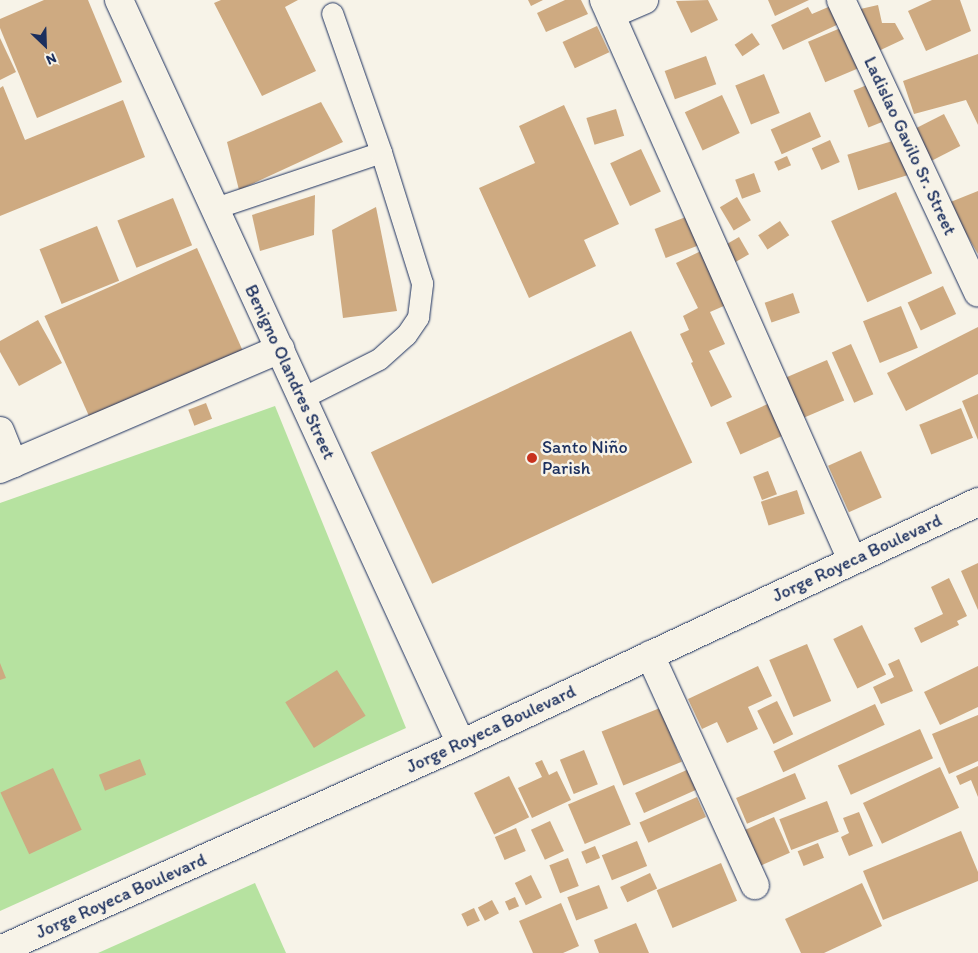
<!DOCTYPE html>
<meta charset="utf-8">
<style>
body{margin:0}
#map{position:relative;width:978px;height:953px;overflow:hidden;background:#f7f3e8;font-family:Itim,sans-serif}
div>[style]{position:absolute}
.green>*{inset:0;background:#b6e2a0}
.building>*{inset:0;background:#ceaa81;transform-origin:0 0}
.roads{filter:drop-shadow(0 0 1px #1b2f5e) drop-shadow(0 0 1px #1b2f5e)}
.lane>*{height:21px;margin:-10.5px;padding:0 10.5px;transform-origin:10.5px;border-radius:10.5px;background:#f7f3e8}
.street>*{height:28px;margin:-14px;padding:0 14px;transform-origin:14px;border-radius:14px;background:#f7f3e8}
.secondary>*{height:28px;margin:-14px;padding:0 14px;transform-origin:14px;border-radius:14px;background:#f7f3e8}
.dots>*{width:14px;height:14px;translate:-50% -50%;box-sizing:border-box;border:2px solid #f7f3e8;border-radius:50%}
span{translate:-50% -50%;white-space:nowrap;text-align:center;line-height:1.15;-webkit-text-stroke:5px #f7f3e8;paint-order:stroke}
.street-label{font-size:18px;color:#1b2f5e}
.poi-label{font-size:18px;color:#1b2f5e}
.left{translate:0 -50%;text-align:left}
.north{position:absolute;left:20px;top:20px;width:50px;height:50px;-webkit-text-stroke:4px #f7f3e8;paint-order:stroke;rotate:156deg;font-size:14px;font-weight:700;line-height:20px;text-align:center;color:#1b2f5e}
.north::after{content:'';display:block;margin:auto;width:18px;height:22px;background:#1b2f5e;clip-path:polygon(50% 0,100% 100%,50% 72%,0 100%)}
</style>
<div id="map">
<div class="green">
<i style="clip-path:polygon(275px 406px,406px 728px,0 911px,0 503px)"></i>
<i style="clip-path:polygon(255px 883px,286px 953px,98px 953px)"></i>
</div>
<div class="building">
<i style="clip-path:polygon(44px 0,88px 0,122px 82px,37px 118px,0 28px,0 19px)"></i>
<i style="clip-path:polygon(221px 0,298px 0,285px 7px,316px 71px,262px 96px,214px 3px)"></i>
<i style="clip-path:polygon(528px 0,543px 0,531px 6px)"></i>
<i style="clip-path:polygon(565px 0,581px 0,588px 14px,546px 32px,537px 13px)"></i>
<i style="clip-path:polygon(708px 0,718px 20px,691px 33px,676px 1px)"></i>
<i style="clip-path:polygon(768px 0,809px 0,775px 16px)"></i>
<i style="clip-path:polygon(932px 0,960px 0,971px 31px,926px 51px,908px 11px)"></i>
<i style="clip-path:polygon(833px 5px,841px 23px,783px 50px,771px 25px,808px 7px,812px 14px)"></i>
<i style="clip-path:polygon(878px 5px,882px 23px,895px 23px,904px 39px,870px 55px,856px 10px)"></i>
<i style="left:597px;top:26px;width:29px;height:38px;rotate:65deg"></i>
<i style="left:843px;top:27px;width:44px;height:38px;rotate:67deg"></i>
<i style="left:752px;top:33px;width:14px;height:21px;rotate:56deg"></i>
<i style="clip-path:polygon(0 38px,16px 72px,0 80px)"></i>
<i style="clip-path:polygon(978px 54px,978px 125px,966px 100px,914px 114px,903px 81px)"></i>
<i style="left:706px;top:56px;width:30px;height:44px;rotate:70deg"></i>
<i style="left:764px;top:74px;width:42px;height:31px;rotate:68deg"></i>
<i style="left:872px;top:83px;width:40px;height:20px;rotate:68deg"></i>
<i style="clip-path:polygon(3px 86px,25px 140px,123px 100px,145px 157px,0 216px,0 88px)"></i>
<i style="left:722px;top:95px;width:42px;height:41px;rotate:65deg"></i>
<i style="clip-path:polygon(321px 102px,343px 142px,239px 190px,227px 142px)"></i>
<i style="clip-path:polygon(564px 105px,619px 224px,584px 240px,596px 266px,529px 298px,479px 188px,535px 163px,519px 126px)"></i>
<i style="left:616px;top:109px;width:28px;height:31px;rotate:73deg"></i>
<i style="left:810px;top:112px;width:27px;height:43px;rotate:66deg"></i>
<i style="left:944px;top:114px;width:36px;height:36px;rotate:63deg"></i>
<i style="left:899px;top:139px;width:37px;height:54px;rotate:73deg"></i>
<i style="left:830px;top:140px;width:24px;height:20px;rotate:66deg"></i>
<i style="left:641px;top:149px;width:47px;height:34px;rotate:65deg"></i>
<i style="left:787px;top:156px;width:10px;height:14px;rotate:66deg"></i>
<i style="left:754px;top:173px;width:20px;height:20px;rotate:70deg"></i>
<i style="clip-path:polygon(978px 191px,978px 254px,948px 203px)"></i>
<i style="left:896px;top:192px;width:89px;height:71px;rotate:66deg"></i>
<i style="clip-path:polygon(315px 195px,314px 235px,260px 251px,252px 215px)"></i>
<i style="left:737px;top:197px;width:27px;height:20px;rotate:59deg"></i>
<i style="left:173px;top:198px;width:51px;height:60px;rotate:68deg"></i>
<i style="clip-path:polygon(376px 207px,397px 311px,343px 318px,332px 230px)"></i>
<i style="left:691px;top:215px;width:31px;height:39px;rotate:69deg"></i>
<i style="left:780px;top:221px;width:17px;height:26px;rotate:57deg"></i>
<i style="left:97px;top:226px;width:59px;height:62px;rotate:68deg"></i>
<i style="left:739px;top:237px;width:20px;height:20px;rotate:60deg"></i>
<i style="left:197px;top:248px;width:118px;height:167px;rotate:66deg"></i>
<i style="clip-path:polygon(701px 251px,726px 305px,710px 312px,725px 344px,709px 351px,732px 397px,711px 407px,691px 363px,693px 362px,680px 334px,689px 330px,683px 316px,698px 308px,676px 263px)"></i>
<i style="left:943px;top:286px;width:31px;height:39px;rotate:65deg"></i>
<i style="left:793px;top:293px;width:21px;height:30px;rotate:71deg"></i>
<i style="left:901px;top:306px;width:45px;height:41px;rotate:68deg"></i>
<i style="clip-path:polygon(38px 320px,62px 363px,19px 386px,0 352px,0 341px)"></i>
<i style="clip-path:polygon(978px 327px,978px 374px,906px 411px,887px 373px)"></i>
<i style="left:631px;top:331px;width:145px;height:287px;rotate:65deg"></i>
<i style="left:851px;top:344px;width:55px;height:21px;rotate:66deg"></i>
<i style="left:827px;top:360px;width:44px;height:44px;rotate:67deg"></i>
<i style="clip-path:polygon(978px 394px,978px 440px,962px 401px)"></i>
<i style="left:206px;top:403px;width:17px;height:19px;rotate:69deg"></i>
<i style="left:770px;top:403px;width:35px;height:48px;rotate:66deg"></i>
<i style="left:961px;top:408px;width:32px;height:45px;rotate:68deg"></i>
<i style="left:861px;top:451px;width:51px;height:36px;rotate:66deg"></i>
<i style="left:768px;top:471px;width:25px;height:16px;rotate:69deg"></i>
<i style="left:797px;top:490px;width:25px;height:38px;rotate:72deg"></i>
<i style="clip-path:polygon(978px 563px,978px 610px,961px 571px)"></i>
<i style="clip-path:polygon(949px 578px,967px 616px,957px 621px,959px 625px,921px 643px,914px 628px,943px 614px,931px 587px)"></i>
<i style="left:862px;top:625px;width:55px;height:32px;rotate:64deg"></i>
<i style="left:807px;top:644px;width:62px;height:41px;rotate:67deg"></i>
<i style="clip-path:polygon(899px 659px,913px 691px,881px 704px,873px 687px,894px 677px,888px 664px)"></i>
<i style="clip-path:polygon(0 663px,6px 678px,0 680px)"></i>
<i style="clip-path:polygon(758px 666px,772px 696px,748px 707px,758px 729px,727px 743px,717px 722px,702px 729px,688px 699px)"></i>
<i style="clip-path:polygon(978px 666px,978px 707px,940px 725px,924px 692px)"></i>
<i style="left:337px;top:670px;width:54px;height:61px;rotate:58deg"></i>
<i style="left:777px;top:701px;width:37px;height:22px;rotate:64deg"></i>
<i style="left:875px;top:704px;width:23px;height:112px;rotate:65deg"></i>
<i style="left:660px;top:708px;width:58px;height:63px;rotate:68deg"></i>
<i style="clip-path:polygon(978px 715px,978px 761px,949px 774px,932px 734px)"></i>
<i style="left:920px;top:729px;width:32px;height:90px;rotate:66deg"></i>
<i style="left:584px;top:750px;width:37px;height:26px;rotate:68deg"></i>
<i style="left:140px;top:759px;width:17px;height:44px;rotate:69deg"></i>
<i style="clip-path:polygon(542px 760px,549px 775px,557px 771px,571px 800px,532px 818px,518px 788px,542px 777px,535px 763px)"></i>
<i style="clip-path:polygon(978px 766px,978px 797px,971px 780px,960px 785px,956px 776px)"></i>
<i style="left:940px;top:767px;width:45px;height:85px;rotate:65deg"></i>
<i style="left:53px;top:768px;width:68px;height:58px;rotate:65deg"></i>
<i style="left:689px;top:769px;width:22px;height:59px;rotate:66deg"></i>
<i style="left:795px;top:773px;width:28px;height:64px;rotate:67deg"></i>
<i style="left:509px;top:776px;width:46px;height:39px;rotate:64deg"></i>
<i style="left:614px;top:785px;width:43px;height:50px;rotate:67deg"></i>
<i style="left:697px;top:797px;width:22px;height:63px;rotate:66deg"></i>
<i style="left:827px;top:801px;width:33px;height:51px;rotate:69deg"></i>
<i style="clip-path:polygon(859px 812px,873px 846px,849px 856px,841px 837px,849px 833px,843px 818px)"></i>
<i style="left:774px;top:817px;width:39px;height:35px;rotate:66deg"></i>
<i style="left:550px;top:821px;width:33px;height:21px;rotate:65deg"></i>
<i style="left:516px;top:828px;width:25px;height:23px;rotate:67deg"></i>
<i style="clip-path:polygon(961px 831px,978px 872px,978px 881px,883px 920px,863px 871px)"></i>
<i style="left:637px;top:841px;width:27px;height:38px;rotate:68deg"></i>
<i style="left:818px;top:843px;width:16px;height:22px;rotate:68deg"></i>
<i style="left:595px;top:846px;width:13px;height:15px;rotate:67deg"></i>
<i style="left:568px;top:858px;width:30px;height:20px;rotate:69deg"></i>
<i style="left:721px;top:863px;width:41px;height:70px;rotate:67deg"></i>
<i style="left:650px;top:873px;width:17px;height:33px;rotate:65deg"></i>
<i style="left:531px;top:875px;width:25px;height:18px;rotate:64deg"></i>
<i style="clip-path:polygon(862px 883px,882px 926px,824px 953px,801px 953px,785px 919px)"></i>
<i style="left:599px;top:885px;width:25px;height:34px;rotate:69deg"></i>
<i style="left:515px;top:897px;width:10px;height:11px;rotate:66deg"></i>
<i style="left:492px;top:900px;width:15px;height:16px;rotate:62deg"></i>
<i style="clip-path:polygon(561px 903px,579px 946px,563px 953px,533px 953px,519px 921px)"></i>
<i style="left:474px;top:908px;width:14px;height:14px;rotate:65deg"></i>
<i style="clip-path:polygon(636px 923px,649px 953px,599px 953px,594px 940px)"></i>
</div>
<div class="roads">
<div class="lane">
<i style="left:215px;top:208px;width:175px;rotate:-18.6deg"></i>
<i style="left:302px;top:398px;width:86px;rotate:-26.9deg"></i>
<i style="left:379px;top:359px;width:36px;rotate:-42deg"></i>
<i style="left:406px;top:335px;width:22px;rotate:-56deg"></i>
<i style="left:418px;top:317px;width:34px;rotate:-83deg"></i>
<i style="left:422px;top:283px;width:137px;rotate:-107.4deg"></i>
<i style="left:381px;top:152px;width:147px;rotate:-109.4deg"></i>
</div>
<div class="street">
<i style="left:119px;top:0;width:819px;rotate:65.31deg"></i>
<i style="left:604px;top:0;width:612px;rotate:66.11deg"></i>
<i style="left:841px;top:0;width:323px;rotate:64.9deg"></i>
<i style="left:611px;top:14px;width:36px;rotate:-23deg"></i>
<i style="left:0;top:431px;width:35px;rotate:68deg"></i>
<i style="left:0;top:469px;width:305px;rotate:-23.2deg"></i>
<i style="left:650px;top:655px;width:253px;rotate:65.5deg"></i>
</div>
<div class="secondary">
<i style="left:0;top:950px;width:505px;rotate:-24.08deg"></i>
<i style="left:461px;top:744px;width:571px;rotate:-25.08deg"></i>
</div>
</div>
<div class="dots">
<i style="left:532px;top:458px;background:#c8321e"></i>
</div>
<div class="street-label">
<span style="left:910px;top:146px;rotate:65deg">Ladislao Gavilo Sr. Street</span>
<span style="left:290px;top:372px;rotate:65deg">Benigno Olandres Street</span>
<span style="left:857px;top:558px;rotate:-25deg">Jorge Royeca Boulevard</span>
<span style="left:491px;top:729px;rotate:-25deg">Jorge Royeca Boulevard</span>
<span style="left:121px;top:896px;rotate:-24deg">Jorge Royeca Boulevard</span>
</div>
<div class="poi-label">
<span class="left" style="left:542px;top:458px">Santo Niño<br>Parish</span>
</div>
<div class="north">N</div>
</div>
